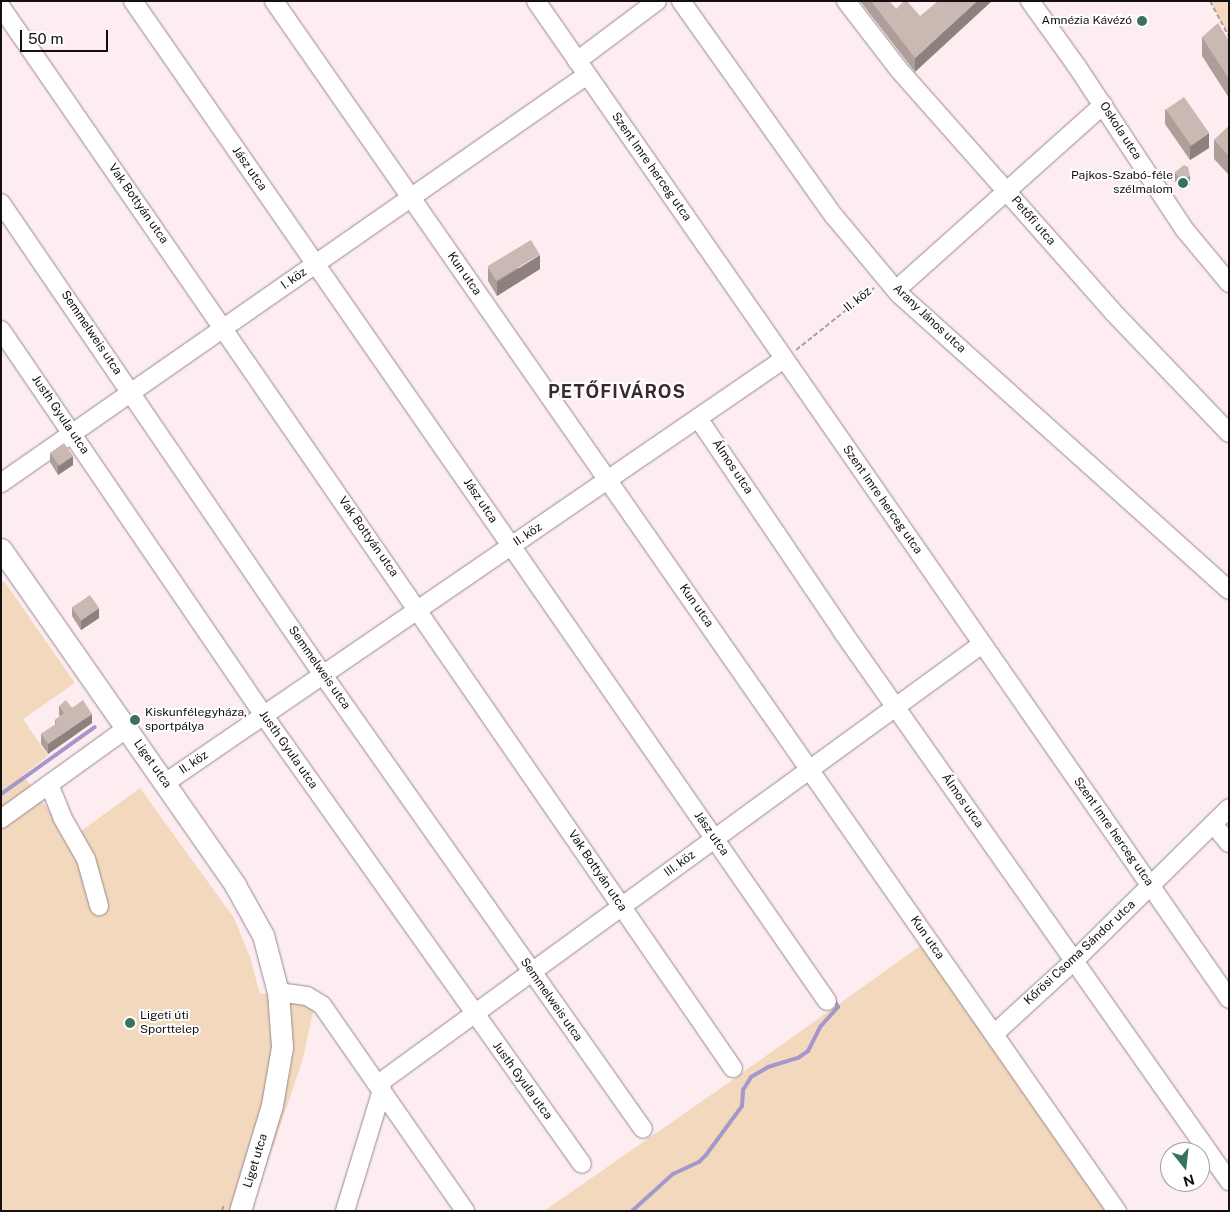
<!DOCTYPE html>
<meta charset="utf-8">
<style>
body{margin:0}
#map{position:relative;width:1230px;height:1212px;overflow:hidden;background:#fdedf0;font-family:"Public Sans",sans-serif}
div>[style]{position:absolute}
.green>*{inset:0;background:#f2d9bd}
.stream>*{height:4px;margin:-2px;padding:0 2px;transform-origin:2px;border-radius:2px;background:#a697ca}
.path>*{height:2px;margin-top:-1px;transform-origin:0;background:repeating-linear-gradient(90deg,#ab9fa1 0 5px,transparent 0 7.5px)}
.roads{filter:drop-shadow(0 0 1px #99878b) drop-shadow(0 0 1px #99878b)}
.minor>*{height:18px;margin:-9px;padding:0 9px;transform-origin:9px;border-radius:9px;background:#fff}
.major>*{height:21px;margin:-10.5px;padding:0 10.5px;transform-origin:10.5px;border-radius:10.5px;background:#fff}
.wall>*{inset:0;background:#ae9e9a}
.shaded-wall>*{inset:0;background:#8d817d}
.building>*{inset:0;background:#cab8b3;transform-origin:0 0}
.dots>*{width:14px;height:14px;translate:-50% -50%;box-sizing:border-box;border:2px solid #fff;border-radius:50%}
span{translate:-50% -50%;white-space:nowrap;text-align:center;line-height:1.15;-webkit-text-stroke:4px #fff;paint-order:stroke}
.poi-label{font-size:12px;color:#150f10}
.right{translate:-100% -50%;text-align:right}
.left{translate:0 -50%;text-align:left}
.street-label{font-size:12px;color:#150f10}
.district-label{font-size:18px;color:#382a2d;font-weight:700;letter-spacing:1px}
.frame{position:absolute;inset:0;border:2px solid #150f10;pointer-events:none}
.north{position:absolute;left:1160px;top:1142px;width:50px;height:50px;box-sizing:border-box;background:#fff;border:1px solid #a19f9f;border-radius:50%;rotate:164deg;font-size:14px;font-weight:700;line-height:20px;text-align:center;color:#150f10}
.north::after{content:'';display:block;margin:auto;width:18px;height:22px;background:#38735e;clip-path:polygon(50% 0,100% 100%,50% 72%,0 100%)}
.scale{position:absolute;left:20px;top:30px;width:88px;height:22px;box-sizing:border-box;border:2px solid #150f10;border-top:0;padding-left:6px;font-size:15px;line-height:18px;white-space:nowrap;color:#150f10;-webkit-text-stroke:4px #fff;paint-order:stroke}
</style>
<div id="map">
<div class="green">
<i style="clip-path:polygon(1210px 1px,1229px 1px,1229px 36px,1213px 6px)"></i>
<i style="clip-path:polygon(4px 581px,75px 683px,23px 719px,48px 756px,23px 775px,70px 839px,140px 788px,234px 918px,250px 957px,260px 994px,279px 991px,317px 995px,302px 1062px,251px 1211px,1px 1211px,1px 583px)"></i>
<i style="clip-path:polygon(927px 941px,1115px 1211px,544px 1211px,718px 1090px)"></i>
</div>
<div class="stream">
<i style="left:1px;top:794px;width:115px;rotate:-35.5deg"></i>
<i style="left:632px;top:1211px;width:55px;rotate:-42.1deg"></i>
<i style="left:673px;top:1174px;width:29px;rotate:-25deg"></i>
<i style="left:699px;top:1162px;width:10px;rotate:-45deg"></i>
<i style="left:706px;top:1155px;width:61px;rotate:-53.7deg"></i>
<i style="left:742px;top:1106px;width:16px;rotate:-86deg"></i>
<i style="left:743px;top:1090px;width:15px;rotate:-58deg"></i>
<i style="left:751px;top:1077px;width:20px;rotate:-30deg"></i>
<i style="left:768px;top:1067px;width:31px;rotate:-17deg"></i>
<i style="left:798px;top:1058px;width:12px;rotate:-35deg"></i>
<i style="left:808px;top:1051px;width:27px;rotate:-63deg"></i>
<i style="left:820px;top:1027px;width:27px;rotate:-48deg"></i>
<i style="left:838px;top:1007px;width:8px;rotate:-120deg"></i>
</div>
<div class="path">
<i style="left:1210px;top:1px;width:40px;rotate:62deg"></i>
<i style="left:796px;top:350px;width:100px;rotate:-38.5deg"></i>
<i style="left:222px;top:1211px;width:7px;rotate:-74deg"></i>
</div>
<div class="roads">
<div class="minor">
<i style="left:133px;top:1px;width:1217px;rotate:55.24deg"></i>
<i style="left:274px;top:1px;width:1475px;rotate:55.14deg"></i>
<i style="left:536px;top:1px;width:1215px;rotate:55.22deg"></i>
<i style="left:681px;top:1px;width:264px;rotate:54.6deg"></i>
<i style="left:834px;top:216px;width:102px;rotate:50.2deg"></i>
<i style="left:899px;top:294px;width:443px;rotate:41.9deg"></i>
<i style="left:846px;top:1px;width:88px;rotate:52.4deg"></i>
<i style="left:900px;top:71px;width:320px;rotate:48.5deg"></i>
<i style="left:1112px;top:311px;width:169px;rotate:46.2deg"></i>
<i style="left:1030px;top:1px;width:79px;rotate:54.3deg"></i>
<i style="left:1076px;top:65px;width:198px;rotate:56.6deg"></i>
<i style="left:1185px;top:230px;width:69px;rotate:50.3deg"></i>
<i style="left:1px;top:7px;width:1289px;rotate:55.4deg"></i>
<i style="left:577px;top:61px;width:100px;rotate:-36.9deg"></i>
<i style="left:1px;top:203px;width:571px;rotate:55.7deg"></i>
<i style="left:323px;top:675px;width:555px;rotate:54.82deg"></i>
<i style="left:896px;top:290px;width:278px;rotate:-41.8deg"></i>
<i style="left:1px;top:330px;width:467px;rotate:55.7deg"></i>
<i style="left:264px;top:716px;width:549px;rotate:54.63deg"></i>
<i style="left:698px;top:418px;width:257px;rotate:55.9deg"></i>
<i style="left:842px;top:631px;width:673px;rotate:54.87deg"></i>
<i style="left:1px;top:483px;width:714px;rotate:-34.85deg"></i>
<i style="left:165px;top:783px;width:750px;rotate:-34.41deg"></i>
<i style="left:49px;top:784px;width:35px;rotate:68deg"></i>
<i style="left:62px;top:817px;width:48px;rotate:60.3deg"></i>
<i style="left:86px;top:859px;width:49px;rotate:74.5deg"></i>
<i style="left:1px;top:819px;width:155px;rotate:-35.8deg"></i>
<i style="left:1213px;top:824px;width:25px;rotate:50deg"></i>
<i style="left:278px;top:992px;width:29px;rotate:8deg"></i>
<i style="left:307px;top:996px;width:17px;rotate:31deg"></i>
<i style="left:322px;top:1005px;width:251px;rotate:55.2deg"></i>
<i style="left:994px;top:1034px;width:108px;rotate:-42.4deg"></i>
<i style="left:1074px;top:961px;width:218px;rotate:-44.6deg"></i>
<i style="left:378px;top:1084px;width:747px;rotate:-36.07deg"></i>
<i style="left:345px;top:1211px;width:127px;rotate:-73deg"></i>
</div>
<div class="major">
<i style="left:1px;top:549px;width:409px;rotate:55.1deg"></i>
<i style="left:235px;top:885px;width:57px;rotate:60.8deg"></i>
<i style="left:263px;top:935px;width:59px;rotate:75.3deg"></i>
<i style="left:278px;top:992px;width:55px;rotate:85.8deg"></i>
<i style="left:282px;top:1047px;width:59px;rotate:99.8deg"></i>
<i style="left:272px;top:1105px;width:111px;rotate:106.8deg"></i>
</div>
</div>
<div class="wall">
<i style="clip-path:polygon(860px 1px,889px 1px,896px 9px,920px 16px,915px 72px)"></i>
<i style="clip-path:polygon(1202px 37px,1229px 41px,1229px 98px,1202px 56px)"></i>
<i style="clip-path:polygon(1165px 109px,1209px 148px,1190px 160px,1165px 124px)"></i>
<i style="clip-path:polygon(1229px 126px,1228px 174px,1214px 159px,1214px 140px)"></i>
<i style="clip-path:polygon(1175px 172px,1190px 185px,1180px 190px,1175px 181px)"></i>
<i style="clip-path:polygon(488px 267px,540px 269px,497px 296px,488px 281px)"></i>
<i style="clip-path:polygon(50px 453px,73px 465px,58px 475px,50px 462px)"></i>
<i style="clip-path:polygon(72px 607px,99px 618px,81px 630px,72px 616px)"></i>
<i style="clip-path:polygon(59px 706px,72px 708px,92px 723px,48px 754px,41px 744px,41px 734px,55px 725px,55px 720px,60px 716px,59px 715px)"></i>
</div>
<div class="shaded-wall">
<i style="clip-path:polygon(977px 1px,992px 1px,915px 72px,915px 58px)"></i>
<i style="clip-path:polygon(1209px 133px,1209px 148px,1190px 160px,1190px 146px)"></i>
<i style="clip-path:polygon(1228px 155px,1229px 155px,1228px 174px)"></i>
<i style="clip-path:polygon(1190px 176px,1190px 185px,1180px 190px,1180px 180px)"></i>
<i style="clip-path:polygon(540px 255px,540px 269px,497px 296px,497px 282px)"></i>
<i style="clip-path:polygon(73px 456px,73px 465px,58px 475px,58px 465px)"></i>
<i style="clip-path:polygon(99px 608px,99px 618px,81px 630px,81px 620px)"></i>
<i style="clip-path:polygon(92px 714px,92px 723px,48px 754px,48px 744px)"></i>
</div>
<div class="building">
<i style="clip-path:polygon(871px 1px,889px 1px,896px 9px,904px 1px,907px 1px,920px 16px,938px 1px,977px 1px,915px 58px)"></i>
<i style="clip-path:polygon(1218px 23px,1229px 41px,1229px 79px,1202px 37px)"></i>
<i style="left:1184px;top:97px;width:44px;height:22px;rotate:55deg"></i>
<i style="clip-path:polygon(1229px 126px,1229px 155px,1228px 155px,1214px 140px)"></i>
<i style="clip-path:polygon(1184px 165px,1188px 167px,1190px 176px,1180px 180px,1175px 172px)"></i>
<i style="left:531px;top:240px;width:17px;height:51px;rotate:59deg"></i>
<i style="left:64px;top:443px;width:16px;height:17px;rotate:55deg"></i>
<i style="left:90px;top:595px;width:16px;height:22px;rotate:55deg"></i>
<i style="clip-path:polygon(66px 700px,72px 708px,83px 700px,92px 714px,48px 744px,41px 734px,57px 723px,55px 720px,64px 713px,59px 706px)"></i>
</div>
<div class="dots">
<i style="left:1142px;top:21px;background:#38735e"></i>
<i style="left:1183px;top:183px;background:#38735e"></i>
<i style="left:135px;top:720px;background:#38735e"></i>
<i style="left:130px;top:1023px;background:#38735e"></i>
</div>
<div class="poi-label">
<span class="right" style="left:1132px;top:21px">Amnézia Kávézó</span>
<span class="right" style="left:1173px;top:183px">Pajkos-Szabó-féle<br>szélmalom</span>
<span class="left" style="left:145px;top:720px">Kiskunfélegyháza,<br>sportpálya</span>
<span class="left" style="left:140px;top:1023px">Ligeti úti<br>Sporttelep</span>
</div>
<div class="street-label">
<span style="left:1120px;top:131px;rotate:57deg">Oskola utca</span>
<span style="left:651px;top:167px;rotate:55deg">Szent Imre herceg utca</span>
<span style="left:249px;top:169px;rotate:55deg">Jász utca</span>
<span style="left:138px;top:204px;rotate:55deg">Vak Bottyán utca</span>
<span style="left:1033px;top:221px;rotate:49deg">Petőfi utca</span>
<span style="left:464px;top:274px;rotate:55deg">Kun utca</span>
<span style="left:294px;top:279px;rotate:-35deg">I. köz</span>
<span style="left:858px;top:300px;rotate:-39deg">II. köz</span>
<span style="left:929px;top:319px;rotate:43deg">Arany János utca</span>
<span style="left:91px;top:333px;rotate:56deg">Semmelweis utca</span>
<span style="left:60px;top:415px;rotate:56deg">Justh Gyula utca</span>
<span style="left:732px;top:467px;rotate:56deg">Álmos utca</span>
<span style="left:882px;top:500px;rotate:55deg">Szent Imre herceg utca</span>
<span style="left:480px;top:501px;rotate:56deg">Jász utca</span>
<span style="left:528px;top:535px;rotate:-34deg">II. köz</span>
<span style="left:368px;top:537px;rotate:55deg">Vak Bottyán utca</span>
<span style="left:696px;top:606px;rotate:55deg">Kun utca</span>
<span style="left:319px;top:668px;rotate:55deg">Semmelweis utca</span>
<span style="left:288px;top:750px;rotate:55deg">Justh Gyula utca</span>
<span style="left:194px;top:763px;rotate:-34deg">II. köz</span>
<span style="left:152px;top:764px;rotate:55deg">Liget utca</span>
<span style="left:962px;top:801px;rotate:55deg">Álmos utca</span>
<span style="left:1113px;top:832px;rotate:55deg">Szent Imre herceg utca</span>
<span style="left:711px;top:834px;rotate:55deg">Jász utca</span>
<span style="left:680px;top:864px;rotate:-36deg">III. köz</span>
<span style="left:597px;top:871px;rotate:56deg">Vak Bottyán utca</span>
<span style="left:927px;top:938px;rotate:55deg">Kun utca</span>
<span style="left:1080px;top:953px;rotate:-43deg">Kőrösi Csoma Sándor utca</span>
<span style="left:551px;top:1000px;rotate:55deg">Semmelweis utca</span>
<span style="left:522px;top:1081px;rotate:54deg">Justh Gyula utca</span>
<span style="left:256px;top:1161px;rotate:-73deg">Liget utca</span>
</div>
<div class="district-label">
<span style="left:617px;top:392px">PETŐFIVÁROS</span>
</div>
<div class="frame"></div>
<div class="north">N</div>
<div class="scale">50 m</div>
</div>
